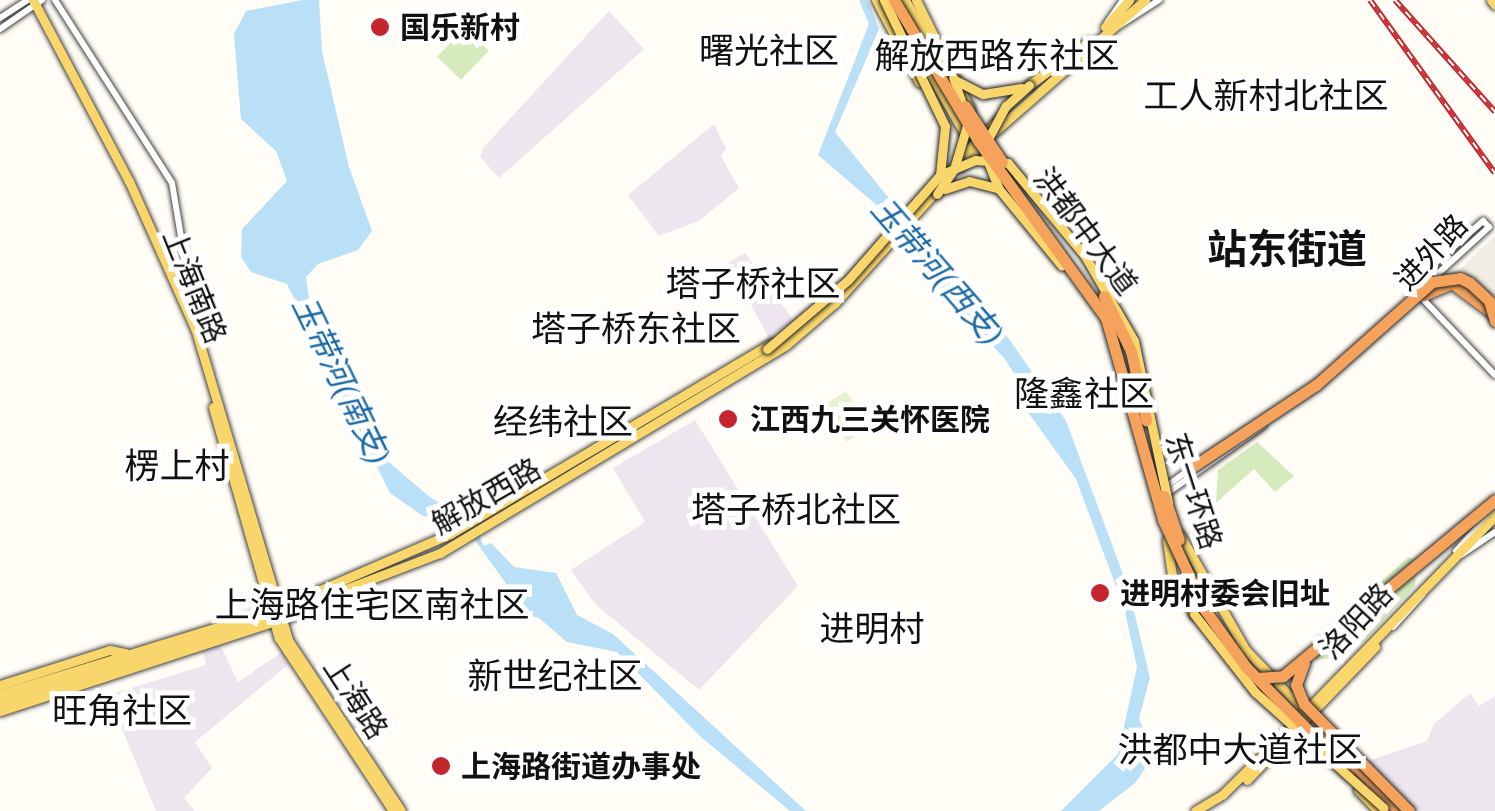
<!DOCTYPE html>
<meta charset="utf-8">
<style>
body{margin:0}
#map{position:relative;width:1495px;height:811px;overflow:hidden;background:#fffdf5;font-family:"PT Serif","Noto Sans SC",serif}
div>[style]{position:absolute}
.industrial>*{inset:0;background:#eee6ef}
.green>*{inset:0;background:#d5ebbd;transform-origin:0 0}
.pitch>*{inset:0;background:#e6f2cf;transform-origin:0 0}
.plaza>*{inset:0;background:#f1ede2}
.water>*{inset:0;background:#b9e0f7}
.roads{filter:drop-shadow(0 0 2px #444) drop-shadow(0 0 2px #444)}
.minor>*{height:6px;margin:-3px;padding:0 3px;transform-origin:3px;border-radius:3px;background:#fff}
.major>*{height:9px;margin:-4.5px;padding:0 4.5px;transform-origin:4.5px;border-radius:4.5px;background:#f9d66b}
.highway>*{height:11px;margin:-5.5px;padding:0 5.5px;transform-origin:5.5px;border-radius:5.5px;background:#f5a25d}
.rail>*{height:6px;margin-top:-3px;transform-origin:0;background:repeating-linear-gradient(90deg,#fff 0 8px,#c4262e 0 16px);box-sizing:border-box;border-block:2px solid #c4262e}
.bridges{filter:drop-shadow(0 0 2px #222) drop-shadow(0 0 2px #222)}
.major-bridge>*{height:9px;margin:-4.5px;padding:0 4.5px;transform-origin:4.5px;border-radius:4.5px;background:#f9d66b}
.highway-bridge>*{height:11px;margin:-5.5px;padding:0 5.5px;transform-origin:5.5px;border-radius:5.5px;background:#f5a25d}
.dots>*{width:28px;height:28px;translate:-50% -50%;box-sizing:border-box;border:5px solid #fff;border-radius:50%}
span{translate:-50% -50%;white-space:nowrap;text-align:center;line-height:1.15;-webkit-text-stroke:10px #fff;paint-order:stroke}
.poi-label{font-size:30px;color:#111;font-weight:700}
.left{translate:0 -50%;text-align:left}
.street-label{font-size:30px;color:#111}
.water-label{font-size:32px;color:#1768a6;font-style:italic}
.quarter-label{font-size:35px;color:#111}
.district-label{font-size:40px;color:#111;font-weight:700}
</style>
<div id="map">
<div class="industrial">
<i style="clip-path:polygon(609px 11px,644px 49px,499px 178px,480px 157px,483px 148px)"></i>
<i style="clip-path:polygon(714px 124px,726px 149px,721px 156px,739px 188px,699px 221px,659px 236px,628px 195px)"></i>
<i style="clip-path:polygon(745px 253px,794px 321px,769px 338px,728px 263px)"></i>
<i style="clip-path:polygon(695px 420px,798px 586px,699px 690px,596px 605px,571px 570px,645px 522px,613px 468px)"></i>
<i style="clip-path:polygon(217px 638px,238px 682px,282px 652px,289px 664px,195px 742px,212px 768px,184px 798px,195px 811px,156px 811px,108px 695px,206px 665px,201px 643px)"></i>
<i style="clip-path:polygon(1470px 693px,1479px 706px,1495px 696px,1495px 811px,1414px 811px,1365px 762px,1427px 741px,1434px 724px)"></i>
</div>
<div class="green">
<i style="left:465px;top:28px;width:33px;height:40px;rotate:44deg"></i>
<i style="clip-path:polygon(1257px 442px,1294px 476px,1275px 492px,1254px 469px,1216px 503px,1218px 470px)"></i>
<i style="clip-path:polygon(1408px 557px,1416px 560px,1415px 586px,1365px 640px,1339px 657px,1318px 660px,1306px 651px)"></i>
</div>
<div class="pitch">
<i style="left:846px;top:391px;width:43px;height:27px;rotate:57deg"></i>
</div>
<div class="plaza">
<i style="clip-path:polygon(1495px 236px,1495px 305px,1461px 268px)"></i>
</div>
<div class="water">
<i style="clip-path:polygon(302px 0,319px 0,322px 51px,349px 167px,372px 231px,358px 250px,318px 264px,306px 277px,310px 305px,349px 381px,372px 448px,431px 498px,471px 519px,484px 546px,491px 543px,514px 567px,556px 573px,577px 615px,613px 634px,806px 811px,790px 811px,701px 737px,617px 652px,567px 642px,539px 618px,516px 613px,505px 582px,461px 521px,423px 516px,390px 493px,287px 284px,251px 272px,241px 257px,242px 229px,287px 181px,276px 151px,241px 119px,234px 34px,246px 11px)"></i>
<i style="clip-path:polygon(859px 0,868px 0,879px 29px,835px 132px,892px 202px,892px 211px,1009px 339px,1066px 421px,1129px 590px,1150px 678px,1139px 718px,1153px 757px,1135px 783px,1099px 811px,1061px 811px,1118px 754px,1137px 667px,1124px 608px,1076px 479px,1025px 408px,1021px 384px,1004px 358px,944px 294px,887px 214px,818px 155px,869px 24px)"></i>
</div>
<div class="roads">
<div class="minor">
<i style="left:55px;top:0;width:217px;rotate:57.4deg"></i>
<i style="left:172px;top:183px;width:139px;rotate:80.5deg"></i>
<i style="left:0;top:18px;width:33px;rotate:-33deg"></i>
<i style="left:1107px;top:23px;width:28px;rotate:-55deg"></i>
<i style="left:0;top:29px;width:51px;rotate:-34.6deg"></i>
<i style="left:1114px;top:29px;width:54px;rotate:-32.8deg"></i>
<i style="left:1430px;top:281px;width:80px;rotate:-42.5deg"></i>
<i style="left:1489px;top:227px;width:8px;rotate:-135deg"></i>
<i style="left:1416px;top:291px;width:20px;rotate:-66deg"></i>
<i style="left:1424px;top:273px;width:79px;rotate:-41.4deg"></i>
<i style="left:1420px;top:296px;width:109px;rotate:46.5deg"></i>
<i style="left:1164px;top:488px;width:32px;rotate:-36deg"></i>
<i style="left:1163px;top:496px;width:122px;rotate:-35deg"></i>
<i style="left:1456px;top:551px;width:59px;rotate:-48.4deg"></i>
<i style="left:1461px;top:555px;width:41px;rotate:-34.1deg"></i>
<i style="left:1393px;top:627px;width:43px;rotate:-47.8deg"></i>
</div>
<div class="major">
<i style="left:33px;top:0;width:205px;rotate:62.1deg"></i>
<i style="left:129px;top:181px;width:164px;rotate:65.9deg"></i>
<i style="left:196px;top:331px;width:322px;rotate:73.4deg"></i>
<i style="left:288px;top:640px;width:205px;rotate:56.5deg"></i>
<i style="left:876px;top:0;width:93px;rotate:62.3deg"></i>
<i style="left:905px;top:0;width:100px;rotate:60.1deg"></i>
<i style="left:916px;top:0;width:122px;rotate:63.6deg"></i>
<i style="left:1491px;top:0;width:6px;rotate:51deg"></i>
<i style="left:894px;top:11px;width:144px;rotate:60.1deg"></i>
<i style="left:1105px;top:27px;width:36px;rotate:-48deg"></i>
<i style="left:1029px;top:85px;width:73px;rotate:-36.1deg"></i>
<i style="left:994px;top:132px;width:201px;rotate:-41.2deg"></i>
<i style="left:960px;top:158px;width:54px;rotate:-45deg"></i>
<i style="left:959px;top:167px;width:35px;rotate:-46deg"></i>
<i style="left:213px;top:407px;width:240px;rotate:74.1deg"></i>
<i style="left:279px;top:638px;width:207px;rotate:56.6deg"></i>
<i style="left:1180px;top:535px;width:131px;rotate:60.3deg"></i>
<i style="left:1245px;top:649px;width:88px;rotate:46.4deg"></i>
<i style="left:1167px;top:540px;width:35px;rotate:82deg"></i>
<i style="left:1172px;top:575px;width:45px;rotate:60.6deg"></i>
<i style="left:278px;top:608px;width:187px;rotate:-23.3deg"></i>
<i style="left:450px;top:534px;width:374px;rotate:-30.7deg"></i>
<i style="left:0;top:685px;width:115px;rotate:-17.7deg"></i>
<i style="left:110px;top:650px;width:16px;rotate:11deg"></i>
<i style="left:0;top:694px;width:269px;rotate:-17.1deg"></i>
<i style="left:0;top:703px;width:294px;rotate:-17.6deg"></i>
<i style="left:280px;top:614px;width:171px;rotate:-20.9deg"></i>
<i style="left:440px;top:553px;width:404px;rotate:-31deg"></i>
<i style="left:786px;top:345px;width:65px;rotate:-40.6deg"></i>
<i style="left:835px;top:303px;width:154px;rotate:-47.9deg"></i>
<i style="left:0;top:711px;width:312px;rotate:-18.1deg"></i>
<i style="left:1306px;top:711px;width:272px;rotate:-45.9deg"></i>
<i style="left:1247px;top:780px;width:185px;rotate:-46.1deg"></i>
<i style="left:1358px;top:790px;width:29px;rotate:46deg"></i>
<i style="left:1195px;top:811px;width:31px;rotate:-31deg"></i>
<i style="left:1222px;top:795px;width:103px;rotate:-44.6deg"></i>
</div>
<div class="highway">
<i style="left:1424px;top:295px;width:30px;rotate:-23deg"></i>
<i style="left:1452px;top:283px;width:54px;rotate:36.7deg"></i>
<i style="left:1320px;top:730px;width:113px;rotate:45.7deg"></i>
<i style="left:1314px;top:736px;width:50px;rotate:45.8deg"></i>
</div>
</div>
<div class="rail">
<i style="left:1370px;top:0;width:213px;rotate:54.2deg"></i>
<i style="left:1395px;top:0;width:150px;rotate:48.2deg"></i>
</div>
<div class="bridges">
<div class="major-bridge">
<i style="left:884px;top:0;width:140px;rotate:64.2deg"></i>
<i style="left:945px;top:126px;width:49px;rotate:95.8deg"></i>
<i style="left:957px;top:81px;width:29px;rotate:27deg"></i>
<i style="left:983px;top:94px;width:39px;rotate:-9deg"></i>
<i style="left:987px;top:141px;width:40px;rotate:-62deg"></i>
<i style="left:1006px;top:106px;width:31px;rotate:-42deg"></i>
<i style="left:986px;top:157px;width:35px;rotate:68deg"></i>
<i style="left:999px;top:189px;width:99px;rotate:50.7deg"></i>
<i style="left:945px;top:189px;width:25px;rotate:-18deg"></i>
<i style="left:969px;top:181px;width:29px;rotate:14deg"></i>
<i style="left:937px;top:194px;width:30px;rotate:-56deg"></i>
<i style="left:954px;top:169px;width:49px;rotate:-73.4deg"></i>
<i style="left:968px;top:122px;width:47px;rotate:-108.4deg"></i>
<i style="left:767px;top:349px;width:106px;rotate:-40.4deg"></i>
<i style="left:848px;top:280px;width:140px;rotate:-48.8deg"></i>
<i style="left:940px;top:175px;width:38px;rotate:-23deg"></i>
<i style="left:975px;top:160px;width:33px;rotate:5deg"></i>
<i style="left:1008px;top:163px;width:121px;rotate:50.4deg"></i>
<i style="left:1085px;top:256px;width:98px;rotate:60deg"></i>
<i style="left:1134px;top:341px;width:166px;rotate:78.1deg"></i>
<i style="left:1194px;top:614px;width:99px;rotate:52deg"></i>
<i style="left:1255px;top:692px;width:173px;rotate:42deg"></i>
</div>
<div class="highway-bridge">
<i style="left:894px;top:0;width:165px;rotate:59.1deg"></i>
<i style="left:979px;top:142px;width:217px;rotate:54.2deg"></i>
<i style="left:1106px;top:318px;width:210px;rotate:74.2deg"></i>
<i style="left:1163px;top:520px;width:99px;rotate:65deg"></i>
<i style="left:1205px;top:610px;width:70px;rotate:54.3deg"></i>
<i style="left:1246px;top:667px;width:97px;rotate:45.4deg"></i>
<i style="left:965px;top:106px;width:67px;rotate:56.5deg"></i>
<i style="left:1104px;top:296px;width:61px;rotate:63.9deg"></i>
<i style="left:1131px;top:351px;width:71px;rotate:77.7deg"></i>
<i style="left:1191px;top:468px;width:150px;rotate:-33.6deg"></i>
<i style="left:1316px;top:385px;width:155px;rotate:-41.6deg"></i>
<i style="left:1432px;top:282px;width:28px;rotate:-8deg"></i>
<i style="left:1460px;top:278px;width:11px;rotate:27deg"></i>
<i style="left:1470px;top:283px;width:26px;rotate:43deg"></i>
<i style="left:1489px;top:301px;width:21px;rotate:73deg"></i>
<i style="left:1164px;top:496px;width:46px;rotate:71.2deg"></i>
<i style="left:1304px;top:663px;width:23px;rotate:110deg"></i>
<i style="left:1296px;top:685px;width:21px;rotate:67deg"></i>
<i style="left:1304px;top:704px;width:150px;rotate:45.5deg"></i>
<i style="left:1257px;top:678px;width:26px;rotate:-4deg"></i>
<i style="left:1283px;top:676px;width:276px;rotate:-39.7deg"></i>
</div>
</div>
<div class="dots">
<i style="left:380px;top:27px;background:#c4262e"></i>
<i style="left:728px;top:419px;background:#c4262e"></i>
<i style="left:1100px;top:593px;background:#c4262e"></i>
<i style="left:441px;top:766px;background:#c4262e"></i>
</div>
<div class="poi-label">
<span class="left" style="left:400px;top:27px">国乐新村</span>
<span class="left" style="left:750px;top:419px">江西九三关怀医院</span>
<span class="left" style="left:1120px;top:593px">进明村委会旧址</span>
<span class="left" style="left:461px;top:766px">上海路街道办事处</span>
</div>
<div class="street-label">
<span style="left:1086px;top:231px;rotate:53deg">洪都中大道</span>
<span style="left:1431px;top:252px;rotate:-47deg">进外路</span>
<span style="left:195px;top:286px;rotate:68deg">上海南路</span>
<span style="left:1194px;top:491px;rotate:72deg">东一环路</span>
<span style="left:486px;top:496px;rotate:-30deg">解放西路</span>
<span style="left:1356px;top:621px;rotate:-47deg">洛阳路</span>
<span style="left:356px;top:698px;rotate:57deg">上海路</span>
</div>
<div class="water-label">
<span style="left:938px;top:271px;rotate:49deg">玉带河(西支)</span>
<span style="left:342px;top:380px;rotate:64deg">玉带河(南支)</span>
</div>
<div class="quarter-label">
<span style="left:769px;top:50px">曙光社区</span>
<span style="left:997px;top:55px">解放西路东社区</span>
<span style="left:1266px;top:95px">工人新村北社区</span>
<span style="left:753px;top:283px">塔子桥社区</span>
<span style="left:636px;top:328px">塔子桥东社区</span>
<span style="left:1084px;top:393px">隆鑫社区</span>
<span style="left:563px;top:421px">经纬社区</span>
<span style="left:177px;top:465px">楞上村</span>
<span style="left:796px;top:509px">塔子桥北社区</span>
<span style="left:372px;top:604px">上海路住宅区南社区</span>
<span style="left:872px;top:628px">进明村</span>
<span style="left:555px;top:675px">新世纪社区</span>
<span style="left:122px;top:710px">旺角社区</span>
<span style="left:1240px;top:749px">洪都中大道社区</span>
</div>
<div class="district-label">
<span style="left:1287px;top:248px">站东街道</span>
</div>
</div>
